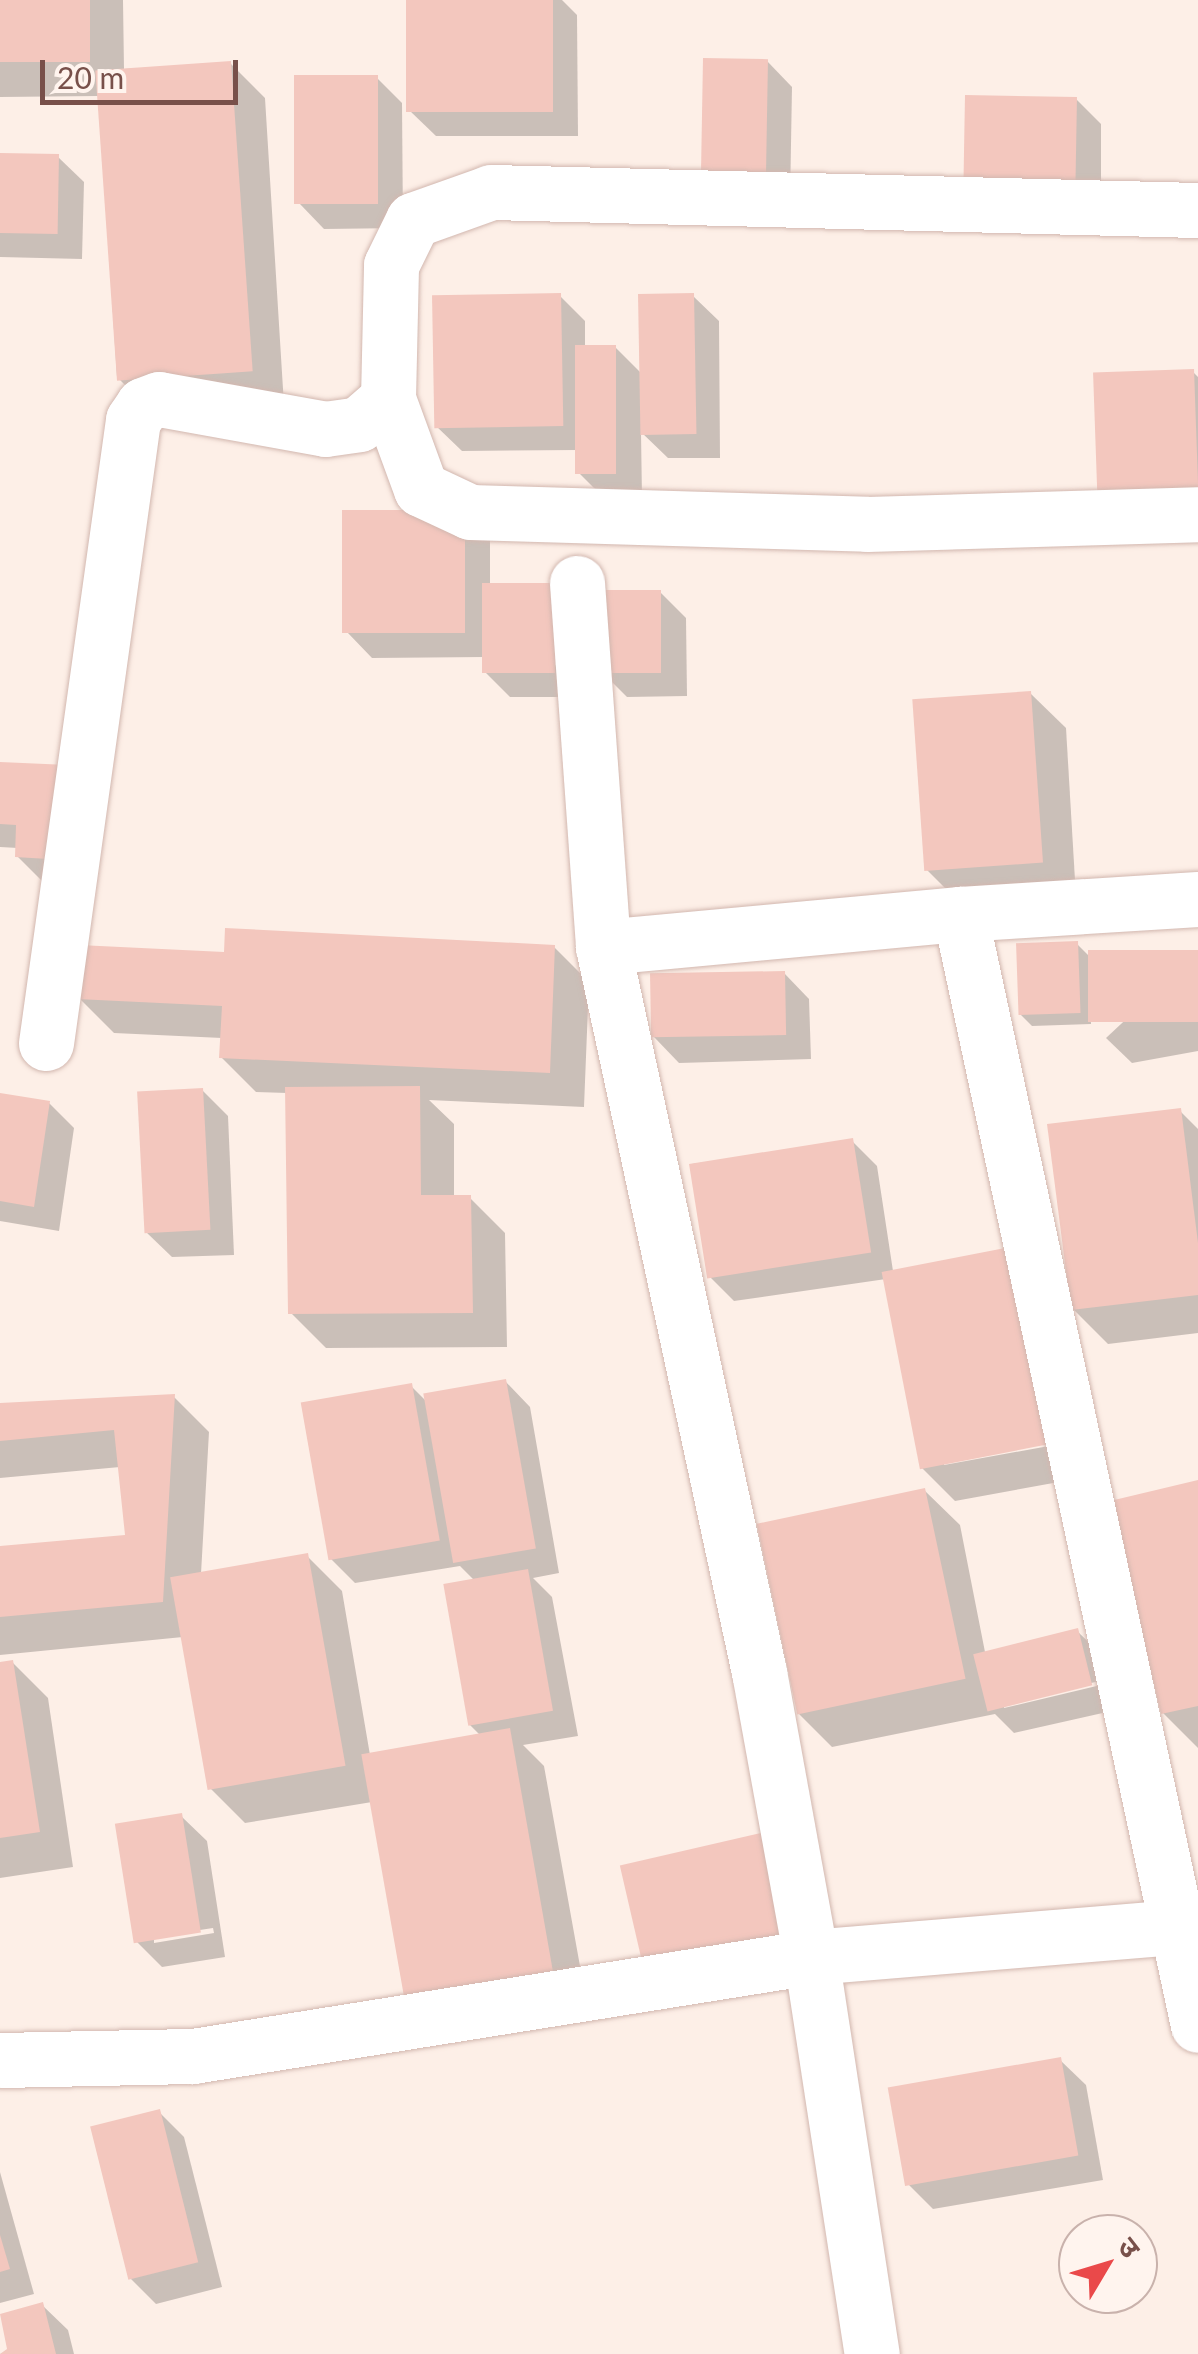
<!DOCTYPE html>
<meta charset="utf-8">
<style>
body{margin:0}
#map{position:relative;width:1198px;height:2354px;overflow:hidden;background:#fdefe7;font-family:Lato,"Noto Sans Devanagari",sans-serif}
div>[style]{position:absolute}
.shadow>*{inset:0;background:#0003}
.building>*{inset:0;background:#f3c7be;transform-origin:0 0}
.roads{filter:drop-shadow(0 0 2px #d2b7af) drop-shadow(0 0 2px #d2b7af)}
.minor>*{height:55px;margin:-27.5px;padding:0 27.5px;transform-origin:27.5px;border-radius:27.5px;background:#fff}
span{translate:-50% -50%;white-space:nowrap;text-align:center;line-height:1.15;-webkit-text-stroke:10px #fff4ee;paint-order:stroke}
.north{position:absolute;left:1058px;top:2214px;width:100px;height:100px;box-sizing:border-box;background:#fff4ee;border:2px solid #c9b2ac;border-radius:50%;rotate:52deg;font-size:28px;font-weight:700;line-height:40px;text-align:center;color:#78504a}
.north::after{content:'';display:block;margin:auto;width:35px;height:45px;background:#ea494a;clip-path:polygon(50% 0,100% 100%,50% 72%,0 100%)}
.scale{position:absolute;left:40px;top:60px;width:198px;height:45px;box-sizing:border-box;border:5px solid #78504a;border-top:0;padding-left:12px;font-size:30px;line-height:35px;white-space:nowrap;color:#78504a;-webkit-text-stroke:8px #fff4ee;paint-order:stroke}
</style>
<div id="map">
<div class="shadow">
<i style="clip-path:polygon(0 0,123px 0,124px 69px,230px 63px,265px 98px,284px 405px,152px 412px,117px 377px,99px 96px,0 97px)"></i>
<i style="clip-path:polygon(409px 0,562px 0,577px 15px,578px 136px,436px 136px,410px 111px)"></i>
<i style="clip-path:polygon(767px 61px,792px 87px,790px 202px,729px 201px)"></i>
<i style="clip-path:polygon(377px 78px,402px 103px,403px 228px,324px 229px,299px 203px)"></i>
<i style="clip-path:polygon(967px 98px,1076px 99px,1101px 124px,1101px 210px)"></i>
<i style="clip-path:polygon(0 156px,58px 157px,84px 182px,82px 259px,0 257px)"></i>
<i style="clip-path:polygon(560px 296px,585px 321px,585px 347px,615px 347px,642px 374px,693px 296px,719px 321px,720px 458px,668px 458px,641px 432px,642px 498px,604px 498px,579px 473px,579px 450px,462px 451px,436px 426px)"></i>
<i style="clip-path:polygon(1193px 372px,1198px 377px,1198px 515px)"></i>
<i style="clip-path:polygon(344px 513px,490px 538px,490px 586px,582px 697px,510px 697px,485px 672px,485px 657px,372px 658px,347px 632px)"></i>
<i style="clip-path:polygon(660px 592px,686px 618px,687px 696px,627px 697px,602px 672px)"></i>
<i style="clip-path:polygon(1030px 693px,1066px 728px,1076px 897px,960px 903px,925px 868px)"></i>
<i style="clip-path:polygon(0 765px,67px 768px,43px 882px,17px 856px,18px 848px,0 847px)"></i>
<i style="clip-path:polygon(1077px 944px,1090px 957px,1091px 1024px,1032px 1026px,1019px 1013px)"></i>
<i style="clip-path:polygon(554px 947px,589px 982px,584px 1107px,429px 1100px,454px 1124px,454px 1198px,470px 1198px,505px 1233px,507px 1347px,326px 1348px,291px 1313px,287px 1093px,256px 1092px,221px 1057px,222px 1038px,114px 1033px,79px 998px,226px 954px)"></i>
<i style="clip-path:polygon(1198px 952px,1198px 1051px,1132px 1063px,1106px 1038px)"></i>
<i style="clip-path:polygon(784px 973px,809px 999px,811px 1059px,679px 1063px,654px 1037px)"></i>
<i style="clip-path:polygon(202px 1090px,228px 1116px,234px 1255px,172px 1257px,146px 1232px)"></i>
<i style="clip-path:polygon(0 1095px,49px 1103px,74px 1128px,59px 1231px,0 1221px)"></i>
<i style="clip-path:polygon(1180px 1111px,1198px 1129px,1198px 1333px,1108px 1344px,1073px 1309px)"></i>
<i style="clip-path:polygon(evenodd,852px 1141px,877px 1166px,893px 1271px,1019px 1248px,1054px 1283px,1092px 1476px,955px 1501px,920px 1466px,886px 1279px,734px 1301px,709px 1276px,692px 1164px,852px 1141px,1070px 1437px,1071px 1442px,944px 1465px,944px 1460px,1070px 1437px)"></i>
<i style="clip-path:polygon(505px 1381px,530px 1407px,559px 1573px,533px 1578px,552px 1597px,578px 1736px,523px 1745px,544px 1766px,587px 2005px,372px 1802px,245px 1823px,210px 1788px,183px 1637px,0 1655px,0 1549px,127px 1537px,120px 1467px,0 1478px,0 1406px,174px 1397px,209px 1432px,201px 1574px,307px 1556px,342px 1591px,370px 1755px,481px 1736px,470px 1725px,475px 1581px,460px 1566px,355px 1583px,330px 1558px,411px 1386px,427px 1402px)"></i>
<i style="clip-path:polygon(1198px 1483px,1198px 1748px,1163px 1713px)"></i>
<i style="clip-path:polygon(evenodd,924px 1490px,960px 1525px,985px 1652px,1077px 1631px,1103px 1656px,1116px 1710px,1014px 1733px,995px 1714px,832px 1747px,797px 1712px,924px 1490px,1104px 1680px,1105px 1684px,1004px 1708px,1004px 1703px,1104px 1680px)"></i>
<i style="clip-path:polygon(12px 1662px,48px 1698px,73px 1867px,0 1878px,0 1664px)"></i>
<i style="clip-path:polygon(evenodd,181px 1816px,207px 1841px,225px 1957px,162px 1967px,137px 1942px,181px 1816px,213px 1928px,214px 1933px,154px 1943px,154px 1937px,213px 1928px)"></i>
<i style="clip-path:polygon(1060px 2060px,1086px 2085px,1103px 2180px,933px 2209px,908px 2184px)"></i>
<i style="clip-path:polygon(159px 2112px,184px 2137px,222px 2287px,156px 2304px,131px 2279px)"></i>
<i style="clip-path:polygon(0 2172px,34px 2294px,0 2303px)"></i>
<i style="clip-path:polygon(42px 2305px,68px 2330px,74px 2354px,0 2354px,10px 2351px)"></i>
</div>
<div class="building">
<i style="left:0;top:0;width:90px;height:62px"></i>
<i style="left:406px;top:0;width:147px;height:112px"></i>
<i style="left:703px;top:58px;width:65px;height:119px;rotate:1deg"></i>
<i style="left:231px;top:61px;width:311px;height:136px;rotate:86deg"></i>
<i style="left:378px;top:75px;width:129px;height:84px;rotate:90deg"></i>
<i style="left:965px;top:95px;width:112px;height:90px;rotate:1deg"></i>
<i style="left:0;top:153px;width:59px;height:80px;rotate:1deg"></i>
<i style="left:561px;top:293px;width:133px;height:129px;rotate:89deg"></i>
<i style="left:694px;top:293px;width:141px;height:56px;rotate:89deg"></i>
<i style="left:575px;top:345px;width:41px;height:129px"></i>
<i style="left:1194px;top:369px;width:120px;height:101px;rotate:88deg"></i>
<i style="left:465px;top:510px;width:123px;height:123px;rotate:90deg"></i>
<i style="left:482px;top:583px;width:73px;height:90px"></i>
<i style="left:598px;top:590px;width:63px;height:83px"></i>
<i style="left:1031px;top:691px;width:172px;height:119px;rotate:86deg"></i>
<i style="clip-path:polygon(0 762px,68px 765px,65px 860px,15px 857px,16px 825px,0 824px)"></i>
<i style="clip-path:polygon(225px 928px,555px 945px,550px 1073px,219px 1058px,222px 1006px,77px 999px,79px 945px,224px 952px)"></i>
<i style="left:1078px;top:941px;width:72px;height:62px;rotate:88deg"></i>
<i style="left:1198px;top:950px;width:72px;height:110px;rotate:90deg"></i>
<i style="left:785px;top:971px;width:64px;height:135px;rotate:89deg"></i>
<i style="clip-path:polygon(420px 1086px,421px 1195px,471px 1195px,473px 1313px,288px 1314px,285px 1087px)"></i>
<i style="left:203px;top:1088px;width:142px;height:66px;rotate:87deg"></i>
<i style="clip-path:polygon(0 1093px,50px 1101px,34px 1207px,0 1201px)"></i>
<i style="clip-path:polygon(1181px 1108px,1198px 1243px,1198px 1295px,1071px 1310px,1047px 1124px)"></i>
<i style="left:853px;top:1138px;width:116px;height:166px;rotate:81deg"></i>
<i style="left:1020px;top:1245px;width:201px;height:141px;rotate:79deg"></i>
<i style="left:506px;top:1379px;width:172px;height:84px;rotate:80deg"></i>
<i style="left:412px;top:1383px;width:160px;height:113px;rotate:80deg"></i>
<i style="clip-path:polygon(175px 1394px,163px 1602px,0 1617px,0 1546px,125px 1535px,114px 1430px,0 1441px,0 1403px)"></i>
<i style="clip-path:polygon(1198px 1480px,1198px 1706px,1161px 1714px,1110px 1501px)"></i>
<i style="left:925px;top:1488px;width:195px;height:172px;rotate:78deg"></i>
<i style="left:308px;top:1553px;width:216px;height:140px;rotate:80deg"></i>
<i style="left:528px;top:1569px;width:144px;height:86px;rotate:80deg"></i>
<i style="left:1078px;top:1628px;width:59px;height:108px;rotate:76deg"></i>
<i style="clip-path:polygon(13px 1660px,40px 1832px,0 1838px,0 1662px)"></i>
<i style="left:510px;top:1728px;width:247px;height:151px;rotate:80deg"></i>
<i style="left:182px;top:1813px;width:121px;height:68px;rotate:81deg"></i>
<i style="left:765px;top:1832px;width:113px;height:149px;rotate:77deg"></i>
<i style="left:1061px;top:2057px;width:100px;height:176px;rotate:80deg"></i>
<i style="left:160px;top:2109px;width:158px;height:72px;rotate:76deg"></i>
<i style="clip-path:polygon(0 2235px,10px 2269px,0 2272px)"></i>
<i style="clip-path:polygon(43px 2302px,56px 2354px,0 2354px,7px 2349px,0 2314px)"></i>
</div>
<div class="roads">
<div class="minor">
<i style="left:388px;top:399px;width:96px;rotate:69.9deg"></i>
<i style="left:421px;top:489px;width:54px;rotate:25.1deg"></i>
<i style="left:470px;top:512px;width:397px;rotate:1.7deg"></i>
<i style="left:867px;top:524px;width:331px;rotate:-1.7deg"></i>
<i style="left:577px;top:583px;width:365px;rotate:85.9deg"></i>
<i style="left:603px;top:947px;width:359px;rotate:-5.3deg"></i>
<i style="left:960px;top:914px;width:238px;rotate:-3.6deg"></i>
<i style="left:960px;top:914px;width:1136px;rotate:77.91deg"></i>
<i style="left:603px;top:947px;width:742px;rotate:77.86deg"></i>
<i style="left:759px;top:1672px;width:290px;rotate:79.7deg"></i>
<i style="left:811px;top:1957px;width:402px;rotate:81.3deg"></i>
<i style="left:46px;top:1043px;width:629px;rotate:-82.05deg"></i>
<i style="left:133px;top:420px;width:18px;rotate:-56deg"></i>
<i style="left:143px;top:405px;width:17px;rotate:-21deg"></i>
<i style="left:159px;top:399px;width:169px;rotate:10.2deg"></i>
<i style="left:325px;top:429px;width:34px;rotate:-8deg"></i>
<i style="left:359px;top:424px;width:38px;rotate:-41deg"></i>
<i style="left:388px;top:399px;width:134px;rotate:-88.7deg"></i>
<i style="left:391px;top:265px;width:50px;rotate:-63.9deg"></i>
<i style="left:413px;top:220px;width:83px;rotate:-19.7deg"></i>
<i style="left:491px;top:192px;width:707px;rotate:1.46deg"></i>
<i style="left:0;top:2060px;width:193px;rotate:-1.2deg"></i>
<i style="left:193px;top:2056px;width:626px;rotate:-9.1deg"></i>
<i style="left:811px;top:1957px;width:388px;rotate:-4.7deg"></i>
</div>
</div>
<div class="north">उ</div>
<div class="scale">20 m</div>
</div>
